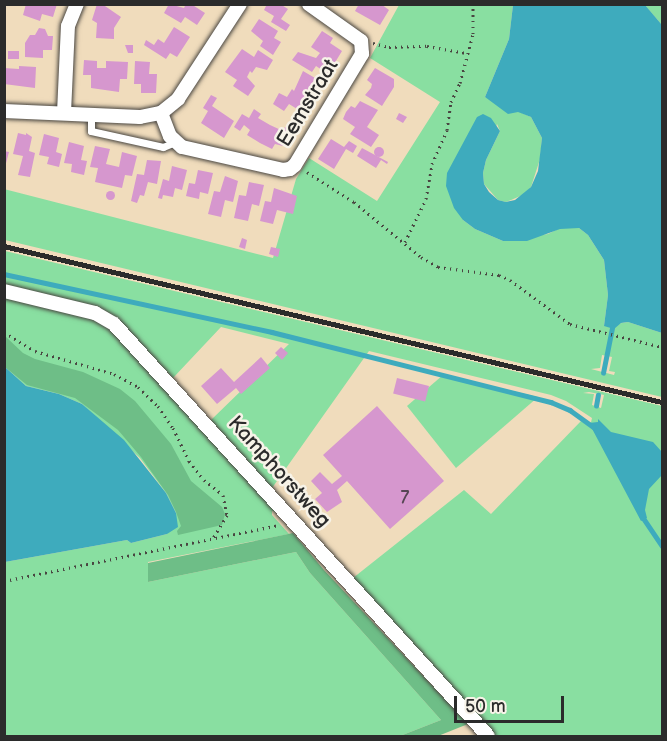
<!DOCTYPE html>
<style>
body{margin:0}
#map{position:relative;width:667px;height:741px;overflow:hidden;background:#f0dcbc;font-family:"Balsamiq Sans",sans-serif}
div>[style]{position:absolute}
.green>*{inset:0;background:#89dfa1}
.forest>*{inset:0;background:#6ebe87}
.water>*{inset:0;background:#3eabbd}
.stream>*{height:4.5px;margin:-2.25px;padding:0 2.25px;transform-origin:2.25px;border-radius:2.25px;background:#3eabbd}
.building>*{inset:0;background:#d697ce;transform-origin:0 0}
.round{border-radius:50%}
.path>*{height:3px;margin-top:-1.5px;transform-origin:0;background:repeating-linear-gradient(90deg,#494641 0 1.5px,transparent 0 6px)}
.roads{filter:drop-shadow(0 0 2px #494641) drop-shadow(0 0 2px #494641)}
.service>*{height:7px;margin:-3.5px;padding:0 3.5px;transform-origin:3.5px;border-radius:3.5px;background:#fff}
.minor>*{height:14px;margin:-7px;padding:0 7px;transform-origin:7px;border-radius:7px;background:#fff}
.rail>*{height:4.5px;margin:-2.25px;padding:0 2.25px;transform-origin:2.25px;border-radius:2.25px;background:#2b2b2b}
span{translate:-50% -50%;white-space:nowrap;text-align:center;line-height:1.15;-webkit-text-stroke:5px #f7f3e8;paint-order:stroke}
.number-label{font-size:18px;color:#564654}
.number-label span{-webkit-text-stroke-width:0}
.street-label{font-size:21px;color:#2b2b2b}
.frame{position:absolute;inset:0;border:6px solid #2b2b2b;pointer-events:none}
.scale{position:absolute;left:454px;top:696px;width:110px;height:27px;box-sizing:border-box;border:3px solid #2b2b2b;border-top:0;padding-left:8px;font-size:18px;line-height:21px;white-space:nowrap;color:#2b2b2b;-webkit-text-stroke:4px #f7f3e8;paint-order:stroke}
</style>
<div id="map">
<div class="green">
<i style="clip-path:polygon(evenodd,399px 5px,513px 5px,509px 39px,485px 97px,531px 117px,542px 138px,540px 159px,531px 187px,525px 194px,506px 202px,498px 200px,484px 184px,483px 173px,486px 160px,500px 131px,497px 124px,463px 220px,475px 229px,503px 241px,548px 234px,560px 228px,579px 228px,588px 235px,604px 260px,608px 295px,604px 326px,628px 322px,662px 333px,662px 397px,5px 240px,4px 189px,273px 258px,296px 179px,309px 158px,377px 201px,440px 102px,370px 58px,399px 5px,602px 355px,612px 357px,609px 371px,615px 372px,614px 375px,591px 369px,600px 368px,602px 355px)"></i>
<i style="clip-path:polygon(645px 5px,662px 5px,662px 25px,649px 10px)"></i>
<i style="clip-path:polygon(evenodd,5px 251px,662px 406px,662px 736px,495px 736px,353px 578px,464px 490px,491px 514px,581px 421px,590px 427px,592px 418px,566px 401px,551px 395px,369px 351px,272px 488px,211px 420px,289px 344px,221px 327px,173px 378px,117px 319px,5px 287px,5px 251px,589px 392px,604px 395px,601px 408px,592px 405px,594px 394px,583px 393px,589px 392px)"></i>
<i style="clip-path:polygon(5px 295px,87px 315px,110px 325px,277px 512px,272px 511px,272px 515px,289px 534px,148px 562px,148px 582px,296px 552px,310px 573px,441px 720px,400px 736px,5px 736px,5px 562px,127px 540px,131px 543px,167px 534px,176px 513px,166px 493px,140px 458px,82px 404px,59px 394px,26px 386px,5px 367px)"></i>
<i style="clip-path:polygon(443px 375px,538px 397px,456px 468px,407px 406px)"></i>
</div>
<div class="forest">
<i style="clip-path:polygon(5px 336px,23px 353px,35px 359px,83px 372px,120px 389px,135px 401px,171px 444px,191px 481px,222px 507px,225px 514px,222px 525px,178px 535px,177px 531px,181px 526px,176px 512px,168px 495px,141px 457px,118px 430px,75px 398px,27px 385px,5px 367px)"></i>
<i style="clip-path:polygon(293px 533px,324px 570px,468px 724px,438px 736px,400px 736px,441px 720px,310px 573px,296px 552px,148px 582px,148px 563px)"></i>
</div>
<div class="water">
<i style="clip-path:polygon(513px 5px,645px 5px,662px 25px,662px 333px,628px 322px,621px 323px,614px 329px,604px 326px,608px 295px,604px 260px,588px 235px,579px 228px,560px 229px,527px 241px,503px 241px,475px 229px,463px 220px,454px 208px,446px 186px,447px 173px,477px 117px,483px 114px,491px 118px,500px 131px,486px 160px,483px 173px,484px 184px,489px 192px,498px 200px,506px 202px,515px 200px,531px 187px,538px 171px,542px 138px,531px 117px,518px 112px,508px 114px,485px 97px,509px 39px)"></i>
<i style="clip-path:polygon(5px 367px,26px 386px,59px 394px,82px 404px,124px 440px,166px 493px,176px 513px,178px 527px,167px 534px,131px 543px,127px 540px,5px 562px)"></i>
<i style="clip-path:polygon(598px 419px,611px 432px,653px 442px,662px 452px,662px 475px,649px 489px,645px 510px,647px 518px,641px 521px,589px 423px,598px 422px)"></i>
</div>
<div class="stream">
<i style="left:4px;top:274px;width:274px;rotate:12.2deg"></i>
<i style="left:272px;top:332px;width:288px;rotate:14.1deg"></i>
<i style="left:551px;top:402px;width:21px;rotate:23deg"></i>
<i style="left:570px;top:410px;width:29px;rotate:36deg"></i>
<i style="left:603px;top:373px;width:46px;rotate:-78.7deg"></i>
<i style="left:596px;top:406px;width:11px;rotate:-80deg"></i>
<i style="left:642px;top:516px;width:36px;rotate:56deg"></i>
</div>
<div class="building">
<i style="clip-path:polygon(26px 4px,57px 4px,53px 17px,42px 14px,40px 21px,23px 15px)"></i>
<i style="clip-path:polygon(97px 4px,102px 4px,121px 17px,114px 28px,114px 39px,96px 38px,97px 23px,92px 20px)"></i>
<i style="clip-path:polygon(169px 4px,184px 8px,186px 4px,191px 4px,205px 13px,197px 25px,185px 17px,181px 23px,164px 13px)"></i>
<i style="clip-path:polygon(267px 4px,280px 4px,288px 9px,281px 19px,290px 25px,286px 31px,271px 22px,274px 16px,264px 10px)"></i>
<i style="clip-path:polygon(359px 4px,381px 4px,389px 10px,380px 25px,355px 11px)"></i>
<i style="clip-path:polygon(259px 19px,278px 31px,274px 38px,281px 42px,273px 55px,260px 46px,263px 41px,251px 31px)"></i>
<i style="clip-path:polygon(174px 27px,190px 37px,177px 57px,170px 53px,166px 59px,144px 45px,146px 40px,154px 45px,158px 39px,164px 43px)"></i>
<i style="clip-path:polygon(39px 28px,45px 29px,48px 36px,53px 36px,52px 50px,43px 50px,43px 58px,25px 57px,25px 43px,30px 35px,35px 35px)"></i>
<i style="clip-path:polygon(322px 31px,333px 38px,330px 43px,342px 51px,328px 74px,316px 66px,312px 72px,292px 60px,298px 52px,316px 58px,320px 53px,311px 47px)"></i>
<i style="clip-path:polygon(125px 45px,133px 45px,133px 53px,128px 53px)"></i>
<i style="clip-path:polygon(242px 49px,254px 57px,258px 50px,273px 60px,267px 70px,256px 67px,252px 73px,250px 71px,247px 77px,255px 86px,248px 96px,233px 86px,237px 80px,225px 72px)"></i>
<i style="left:8px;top:51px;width:11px;height:8px"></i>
<i style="clip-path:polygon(84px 60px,97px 61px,97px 68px,106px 68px,106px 61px,128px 62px,127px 79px,120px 79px,119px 92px,91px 88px,91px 75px,83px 75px)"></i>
<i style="clip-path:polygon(135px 61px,150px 62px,149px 74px,157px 74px,156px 93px,141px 93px,141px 84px,134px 84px)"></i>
<i style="clip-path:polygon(19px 66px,36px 67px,35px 88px,4px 84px,4px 68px,19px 69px)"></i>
<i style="clip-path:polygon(375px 68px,394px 79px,394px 87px,382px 106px,365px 95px,371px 88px,372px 84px,367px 80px)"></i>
<i style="clip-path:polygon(303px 71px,315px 78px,312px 84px,318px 90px,313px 103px,309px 101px,302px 112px,289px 104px,284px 111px,273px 104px,279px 93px,287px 97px,292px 89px,294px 91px)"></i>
<i style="clip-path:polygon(211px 95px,217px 98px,212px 106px,234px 121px,224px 138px,201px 123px,208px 111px,203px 108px)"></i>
<i style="clip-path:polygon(360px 101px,378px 110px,367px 127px,379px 135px,371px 147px,350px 134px,355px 127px,343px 119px,346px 112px,351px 106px,355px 108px)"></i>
<i style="clip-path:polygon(254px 109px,261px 114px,258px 118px,270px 125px,283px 131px,285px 127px,292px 131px,283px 146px,275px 144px,272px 149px,260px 143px,247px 135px,250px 130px,244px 125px,240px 131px,234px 127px,242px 114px,249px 118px)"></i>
<i style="clip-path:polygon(399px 113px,407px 117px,403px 123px,396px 119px)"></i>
<i style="clip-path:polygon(18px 133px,26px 135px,26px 133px,32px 137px,29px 151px,35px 153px,30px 177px,18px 175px,23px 156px,13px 154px)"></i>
<i style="clip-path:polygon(44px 134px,59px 138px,56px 152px,62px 154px,59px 167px,47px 164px,49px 157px,39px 155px)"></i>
<i style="clip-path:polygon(331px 139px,344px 147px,349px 141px,357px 146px,353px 153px,346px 149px,334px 169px,318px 159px)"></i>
<i style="clip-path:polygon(69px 142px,84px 146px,81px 160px,87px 161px,84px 175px,71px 172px,72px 164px,64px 163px)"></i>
<i style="clip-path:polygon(95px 146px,110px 149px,106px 164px,119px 167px,122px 152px,137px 156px,132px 176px,125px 175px,122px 188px,95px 182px,98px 168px,90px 167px)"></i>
<i class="round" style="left:374px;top:147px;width:10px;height:10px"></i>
<i style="clip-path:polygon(362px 148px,388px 162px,387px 164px,381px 160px,376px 168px,357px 156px)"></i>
<i style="clip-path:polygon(4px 151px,9px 152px,5px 167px,4px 167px)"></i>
<i style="clip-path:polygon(147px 160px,161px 161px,157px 184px,148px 182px,144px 196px,140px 195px,137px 203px,131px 201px,137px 174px,144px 175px)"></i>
<i style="clip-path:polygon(172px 166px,187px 170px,182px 190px,175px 188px,173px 197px,163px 195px,162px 199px,158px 198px,163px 179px,169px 181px)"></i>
<i style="clip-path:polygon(198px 170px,213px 173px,208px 194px,200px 192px,199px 199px,186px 196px,189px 183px,195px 184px)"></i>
<i style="clip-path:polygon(225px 176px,238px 181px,233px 202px,225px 200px,221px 217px,208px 214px,214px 191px,220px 192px)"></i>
<i style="clip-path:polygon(249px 182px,264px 185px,259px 206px,252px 204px,248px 221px,234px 218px,239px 195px,246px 196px)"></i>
<i style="clip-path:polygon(274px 188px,297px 196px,293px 214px,277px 210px,273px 224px,260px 221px,265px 201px,271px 202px)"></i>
<i class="round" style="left:105.5px;top:190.5px;width:9px;height:9px"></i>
<i style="clip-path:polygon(242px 238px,247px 240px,245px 249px,239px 247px)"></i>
<i style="clip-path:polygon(271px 247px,280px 249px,278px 257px,269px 254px)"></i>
<i style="clip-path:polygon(281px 347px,288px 353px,282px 360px,275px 353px)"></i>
<i style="clip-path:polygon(261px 357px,270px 368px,241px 394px,236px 388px,217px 404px,201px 386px,221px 368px,234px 382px)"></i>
<i style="left:397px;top:378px;width:33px;height:16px;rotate:14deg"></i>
<i style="clip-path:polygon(377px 406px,444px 481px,390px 529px,347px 481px,337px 490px,342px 502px,327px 512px,315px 499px,322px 493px,311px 481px,320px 472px,332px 484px,342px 476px,323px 455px)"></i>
</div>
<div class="path">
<i style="left:373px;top:43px;width:16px;rotate:14deg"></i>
<i style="left:389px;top:47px;width:38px;rotate:-2deg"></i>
<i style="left:427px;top:46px;width:40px;rotate:10deg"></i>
<i style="left:307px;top:172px;width:56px;rotate:32.6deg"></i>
<i style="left:354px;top:202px;width:87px;rotate:39.4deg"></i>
<i style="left:421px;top:257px;width:20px;rotate:30deg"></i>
<i style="left:438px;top:267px;width:62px;rotate:7.5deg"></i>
<i style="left:499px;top:275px;width:12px;rotate:24deg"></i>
<i style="left:510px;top:280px;width:74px;rotate:36.3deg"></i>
<i style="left:570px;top:324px;width:95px;rotate:14deg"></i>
<i style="left:405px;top:242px;width:48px;rotate:-64deg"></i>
<i style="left:426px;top:199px;width:36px;rotate:-80deg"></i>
<i style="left:432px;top:164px;width:37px;rotate:-66deg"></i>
<i style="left:447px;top:130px;width:28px;rotate:-82deg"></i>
<i style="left:451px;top:102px;width:21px;rotate:-65deg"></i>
<i style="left:460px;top:83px;width:51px;rotate:-75.1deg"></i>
<i style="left:473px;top:34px;width:30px;rotate:-90deg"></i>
<i style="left:4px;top:332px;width:36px;rotate:32deg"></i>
<i style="left:35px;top:351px;width:82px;rotate:16.2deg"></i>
<i style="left:114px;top:374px;width:27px;rotate:28deg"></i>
<i style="left:138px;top:387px;width:28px;rotate:44deg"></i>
<i style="left:158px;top:406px;width:27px;rotate:56deg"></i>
<i style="left:173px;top:428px;width:37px;rotate:64deg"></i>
<i style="left:189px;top:461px;width:24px;rotate:52deg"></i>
<i style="left:204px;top:480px;width:24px;rotate:38deg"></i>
<i style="left:223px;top:495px;width:20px;rotate:79deg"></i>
<i style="left:227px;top:515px;width:27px;rotate:121deg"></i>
<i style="left:4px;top:581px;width:281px;rotate:-11.5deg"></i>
</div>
<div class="roads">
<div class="service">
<i style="left:91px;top:114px;width:17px;rotate:90deg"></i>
<i style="left:91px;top:131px;width:74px;rotate:12.5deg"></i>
<i style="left:163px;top:147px;width:13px;rotate:-23deg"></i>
</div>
<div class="minor">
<i style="left:4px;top:111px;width:136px;rotate:2.5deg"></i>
<i style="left:140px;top:117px;width:21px;rotate:-11deg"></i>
<i style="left:161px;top:113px;width:22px;rotate:-39deg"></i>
<i style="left:178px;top:99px;width:113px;rotate:-56.9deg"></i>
<i style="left:64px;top:113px;width:87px;rotate:-87.4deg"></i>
<i style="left:68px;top:26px;width:24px;rotate:-68deg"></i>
<i style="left:161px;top:113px;width:25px;rotate:69deg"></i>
<i style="left:170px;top:136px;width:16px;rotate:43deg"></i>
<i style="left:182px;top:147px;width:104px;rotate:12.8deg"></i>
<i style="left:283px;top:170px;width:7px;rotate:-8deg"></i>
<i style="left:290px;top:169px;width:6px;rotate:-39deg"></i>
<i style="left:295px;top:165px;width:130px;rotate:-58.9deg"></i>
<i style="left:362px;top:54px;width:13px;rotate:-94deg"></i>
<i style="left:361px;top:41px;width:64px;rotate:-144.6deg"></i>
<i style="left:4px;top:291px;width:94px;rotate:13.6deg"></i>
<i style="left:95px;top:313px;width:22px;rotate:30deg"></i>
<i style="left:114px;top:324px;width:556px;rotate:47.77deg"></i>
</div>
</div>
<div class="rail">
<i style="left:4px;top:246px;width:676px;rotate:13.34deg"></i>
</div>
<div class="number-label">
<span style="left:405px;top:498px">7</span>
</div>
<div class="street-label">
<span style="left:308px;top:103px;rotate:-59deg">Eemstraat</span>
<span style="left:279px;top:472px;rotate:48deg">Kamphorstweg</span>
</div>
<div class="frame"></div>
<div class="scale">50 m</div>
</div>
